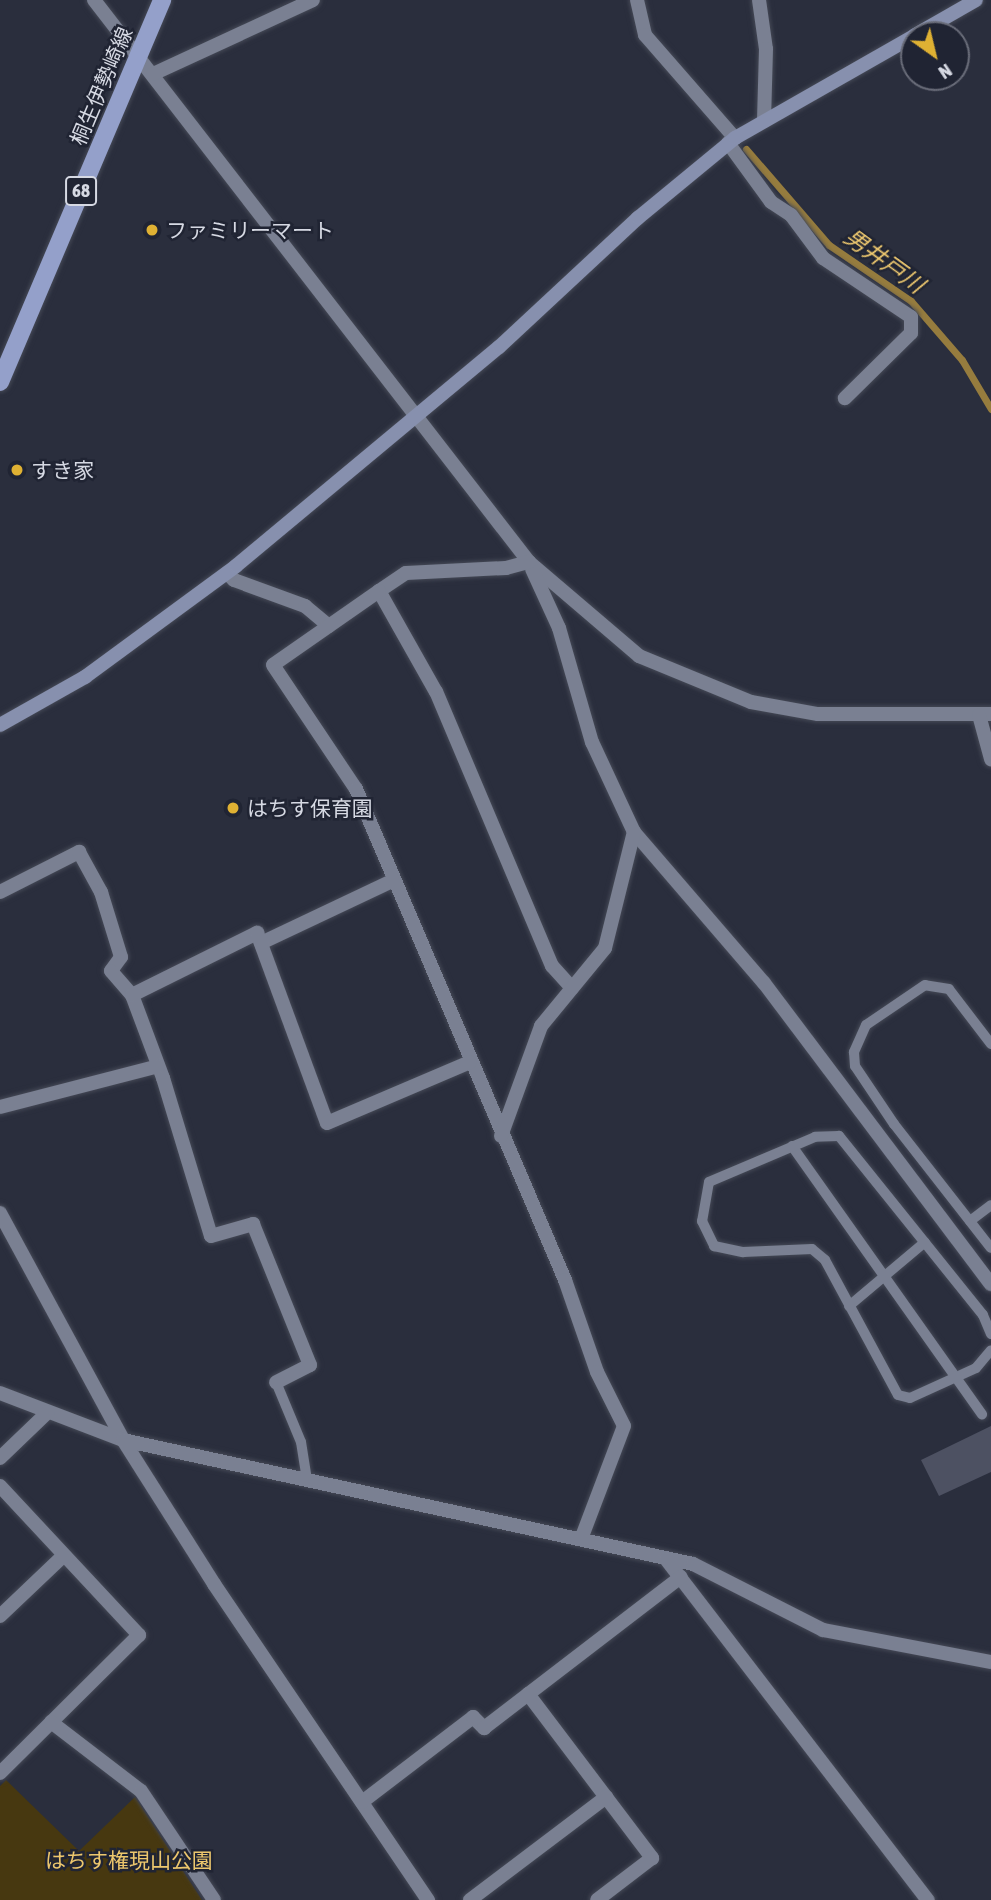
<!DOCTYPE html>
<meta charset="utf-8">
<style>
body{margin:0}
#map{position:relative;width:991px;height:1900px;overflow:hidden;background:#2a2e3d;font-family:"Asap Condensed","Noto Sans JP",sans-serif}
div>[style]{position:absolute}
.green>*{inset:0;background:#473810}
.stream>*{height:7px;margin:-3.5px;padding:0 3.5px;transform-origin:3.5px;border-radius:3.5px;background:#967c3e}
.building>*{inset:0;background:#4d5162}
.roads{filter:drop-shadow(0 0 2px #454956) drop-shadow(0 0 2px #454956)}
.lane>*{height:10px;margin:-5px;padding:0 5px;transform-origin:5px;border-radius:5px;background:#7a8092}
.street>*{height:14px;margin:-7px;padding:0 7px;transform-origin:7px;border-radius:7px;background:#7a8092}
.secondary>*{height:14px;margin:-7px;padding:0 7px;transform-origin:7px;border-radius:7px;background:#8790ae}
.primary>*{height:18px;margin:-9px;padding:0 9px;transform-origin:9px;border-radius:9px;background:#94a0ca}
.dots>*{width:19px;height:19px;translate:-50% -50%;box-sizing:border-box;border:4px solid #202433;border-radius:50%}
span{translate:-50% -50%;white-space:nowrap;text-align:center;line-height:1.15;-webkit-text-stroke:5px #202433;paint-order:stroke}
.shield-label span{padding:2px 5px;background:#202433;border:2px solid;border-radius:5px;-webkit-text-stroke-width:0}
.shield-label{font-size:19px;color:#d6d9e3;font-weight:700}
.street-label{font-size:21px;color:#d6d9e3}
.poi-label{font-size:21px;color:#d6d9e3}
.left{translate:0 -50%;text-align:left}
.park-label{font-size:21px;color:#edc76d}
.water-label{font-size:23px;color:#f0ca70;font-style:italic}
.north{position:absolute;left:900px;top:21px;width:70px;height:70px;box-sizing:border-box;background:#202433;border:2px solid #696c79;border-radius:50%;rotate:146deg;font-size:19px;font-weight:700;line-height:28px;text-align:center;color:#d6d9e3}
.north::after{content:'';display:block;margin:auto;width:24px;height:32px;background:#dfb133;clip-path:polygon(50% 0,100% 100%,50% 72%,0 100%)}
</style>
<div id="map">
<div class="green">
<i style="clip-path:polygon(6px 1780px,79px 1851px,135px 1797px,202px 1900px,0 1900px,0 1786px)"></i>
</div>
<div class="stream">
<i style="left:746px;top:149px;width:127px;rotate:49.2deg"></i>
<i style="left:829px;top:245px;width:99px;rotate:34.3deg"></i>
<i style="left:911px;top:301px;width:78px;rotate:49.2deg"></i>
<i style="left:962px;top:360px;width:57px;rotate:59.4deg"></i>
</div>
<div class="building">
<i style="clip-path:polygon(991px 1426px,991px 1472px,939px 1496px,921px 1460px)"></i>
</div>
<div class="roads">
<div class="lane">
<i style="left:991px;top:1044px;width:69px;rotate:-127.4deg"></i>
<i style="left:949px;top:989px;width:24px;rotate:-171deg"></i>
<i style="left:925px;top:985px;width:71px;rotate:145.9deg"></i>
<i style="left:866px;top:1025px;width:30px;rotate:114deg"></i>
<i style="left:854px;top:1052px;width:14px;rotate:86deg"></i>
<i style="left:855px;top:1066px;width:70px;rotate:56.1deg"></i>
<i style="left:894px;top:1124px;width:157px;rotate:52deg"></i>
<i style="left:792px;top:1146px;width:329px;rotate:54.7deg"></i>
<i style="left:970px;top:1221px;width:26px;rotate:-37deg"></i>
<i style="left:849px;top:1306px;width:99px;rotate:-40.1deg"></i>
<i style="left:991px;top:1334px;width:21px;rotate:-113deg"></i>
<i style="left:983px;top:1315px;width:230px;rotate:-128.8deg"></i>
<i style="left:839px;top:1136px;width:24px;rotate:178deg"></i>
<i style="left:815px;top:1137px;width:115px;rotate:157deg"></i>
<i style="left:709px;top:1182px;width:40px;rotate:100deg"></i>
<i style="left:702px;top:1221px;width:28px;rotate:64deg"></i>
<i style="left:714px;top:1246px;width:30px;rotate:12deg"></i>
<i style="left:743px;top:1252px;width:69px;rotate:-2.5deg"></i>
<i style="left:812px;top:1249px;width:17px;rotate:40deg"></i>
<i style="left:825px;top:1260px;width:153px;rotate:61.6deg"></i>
<i style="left:898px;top:1395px;width:12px;rotate:14deg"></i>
<i style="left:910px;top:1398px;width:72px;rotate:-24.4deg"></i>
<i style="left:976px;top:1368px;width:23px;rotate:-50deg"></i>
<i style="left:276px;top:1382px;width:65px;rotate:67.4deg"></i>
<i style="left:301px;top:1442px;width:38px;rotate:81deg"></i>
</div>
<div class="street">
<i style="left:94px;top:0;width:711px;rotate:52.26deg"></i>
<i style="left:529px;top:562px;width:145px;rotate:40.5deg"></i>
<i style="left:639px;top:656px;width:121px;rotate:22.3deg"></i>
<i style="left:751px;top:702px;width:68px;rotate:10.2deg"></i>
<i style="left:818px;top:714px;width:173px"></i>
<i style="left:637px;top:0;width:36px;rotate:77deg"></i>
<i style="left:645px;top:35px;width:137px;rotate:48.9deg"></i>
<i style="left:759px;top:0;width:49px;rotate:81.9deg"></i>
<i style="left:766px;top:49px;width:72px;rotate:91.6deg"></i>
<i style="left:153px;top:74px;width:176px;rotate:-24.8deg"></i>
<i style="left:728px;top:143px;width:73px;rotate:53.9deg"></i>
<i style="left:771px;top:202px;width:24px;rotate:33deg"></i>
<i style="left:791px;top:215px;width:54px;rotate:53.3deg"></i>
<i style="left:823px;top:258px;width:106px;rotate:33.8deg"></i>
<i style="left:911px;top:317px;width:16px;rotate:90deg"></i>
<i style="left:911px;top:333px;width:93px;rotate:135.4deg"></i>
<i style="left:532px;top:569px;width:65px;rotate:65.4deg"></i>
<i style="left:559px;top:628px;width:119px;rotate:73.9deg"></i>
<i style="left:592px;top:742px;width:99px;rotate:65deg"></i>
<i style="left:634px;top:832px;width:199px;rotate:49.3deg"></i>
<i style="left:764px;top:983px;width:377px;rotate:53deg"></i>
<i style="left:227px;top:573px;width:10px;rotate:45deg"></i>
<i style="left:234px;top:580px;width:76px;rotate:20.1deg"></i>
<i style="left:305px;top:606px;width:31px;rotate:40deg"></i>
<i style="left:379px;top:591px;width:32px;rotate:-34deg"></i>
<i style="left:406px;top:573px;width:100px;rotate:-2.9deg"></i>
<i style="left:506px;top:568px;width:24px;rotate:-15deg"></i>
<i style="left:979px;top:715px;width:46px;rotate:74.7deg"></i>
<i style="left:0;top:892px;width:89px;rotate:-26.9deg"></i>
<i style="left:79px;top:852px;width:46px;rotate:61.2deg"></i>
<i style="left:101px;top:892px;width:68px;rotate:72.9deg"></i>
<i style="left:121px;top:957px;width:17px;rotate:126deg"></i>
<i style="left:111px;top:971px;width:32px;rotate:49deg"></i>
<i style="left:132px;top:995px;width:89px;rotate:69.5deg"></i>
<i style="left:163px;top:1078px;width:165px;rotate:73.1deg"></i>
<i style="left:211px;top:1236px;width:44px;rotate:-15.9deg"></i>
<i style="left:253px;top:1224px;width:152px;rotate:68deg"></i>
<i style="left:310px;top:1365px;width:38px;rotate:153deg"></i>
<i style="left:261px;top:943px;width:147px;rotate:-25.3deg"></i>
<i style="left:572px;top:988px;width:30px;rotate:-132deg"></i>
<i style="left:552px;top:966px;width:298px;rotate:-112.9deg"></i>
<i style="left:436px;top:692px;width:116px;rotate:-119.4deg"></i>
<i style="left:379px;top:591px;width:129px;rotate:145.1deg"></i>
<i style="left:273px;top:665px;width:149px;rotate:56.2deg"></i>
<i style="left:356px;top:789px;width:534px;rotate:66.94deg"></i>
<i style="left:565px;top:1280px;width:97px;rotate:70.8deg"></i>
<i style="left:597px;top:1372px;width:60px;rotate:63.4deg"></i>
<i style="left:624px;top:1426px;width:121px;rotate:110.8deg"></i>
<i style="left:132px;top:995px;width:140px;rotate:-26.4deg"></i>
<i style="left:257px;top:933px;width:202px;rotate:69.8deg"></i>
<i style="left:327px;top:1123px;width:155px;rotate:-23.1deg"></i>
<i style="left:0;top:1107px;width:163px;rotate:-14.5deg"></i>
<i style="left:501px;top:1136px;width:117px;rotate:-70deg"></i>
<i style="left:541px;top:1026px;width:101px;rotate:-50.6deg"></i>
<i style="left:605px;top:948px;width:120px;rotate:-76deg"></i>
<i style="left:0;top:1213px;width:258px;rotate:61.5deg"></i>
<i style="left:123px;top:1440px;width:170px;rotate:57.7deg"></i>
<i style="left:214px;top:1584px;width:382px;rotate:55.9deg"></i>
<i style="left:0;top:1393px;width:132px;rotate:20.9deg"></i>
<i style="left:123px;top:1440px;width:583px;rotate:12.27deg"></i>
<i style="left:693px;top:1564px;width:146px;rotate:26.9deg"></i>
<i style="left:823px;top:1630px;width:171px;rotate:10.8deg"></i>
<i style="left:0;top:1458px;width:66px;rotate:-43.8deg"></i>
<i style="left:0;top:1486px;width:204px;rotate:47deg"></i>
<i style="left:139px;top:1635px;width:196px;rotate:135.2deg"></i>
<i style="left:666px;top:1559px;width:430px;rotate:52.5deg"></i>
<i style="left:0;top:1616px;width:88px;rotate:-43.6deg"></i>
<i style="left:528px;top:1694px;width:206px;rotate:52.9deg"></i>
<i style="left:652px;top:1858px;width:69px;rotate:142.6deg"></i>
<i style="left:51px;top:1722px;width:113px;rotate:37.5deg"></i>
<i style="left:141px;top:1791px;width:131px;rotate:56.2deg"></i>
<i style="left:362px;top:1802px;width:140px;rotate:-37.4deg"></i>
<i style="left:473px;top:1717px;width:16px;rotate:45deg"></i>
<i style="left:484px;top:1728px;width:248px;rotate:-37.5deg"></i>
<i style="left:470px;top:1900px;width:171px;rotate:-37.1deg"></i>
</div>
<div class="secondary">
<i style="left:915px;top:35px;width:70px;rotate:-29.8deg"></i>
<i style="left:0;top:725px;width:98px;rotate:-29.5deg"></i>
<i style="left:85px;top:677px;width:187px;rotate:-36.3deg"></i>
<i style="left:236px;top:566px;width:342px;rotate:-39.8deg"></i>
<i style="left:499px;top:347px;width:190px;rotate:-42.9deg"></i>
<i style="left:638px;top:218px;width:126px;rotate:-39.5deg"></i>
<i style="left:735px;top:138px;width:206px;rotate:-29.7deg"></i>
</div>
<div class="primary">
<i style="left:0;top:382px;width:415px;rotate:-67deg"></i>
</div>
</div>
<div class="dots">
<i style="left:152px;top:230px;background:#dfb133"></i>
<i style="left:17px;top:470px;background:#dfb133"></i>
<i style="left:233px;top:808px;background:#dfb133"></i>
</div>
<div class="shield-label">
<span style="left:81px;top:191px">68</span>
</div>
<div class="street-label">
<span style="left:101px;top:86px;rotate:-67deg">桐生伊勢崎線</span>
</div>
<div class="poi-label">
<span class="left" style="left:166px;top:230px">ファミリーマート</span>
<span class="left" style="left:31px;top:470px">すき家</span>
<span class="left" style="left:247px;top:808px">はちす保育園</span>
</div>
<div class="park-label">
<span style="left:129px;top:1860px">はちす権現山公園</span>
</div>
<div class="water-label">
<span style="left:884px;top:261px;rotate:36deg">男井戸川</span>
</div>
<div class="north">N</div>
</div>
